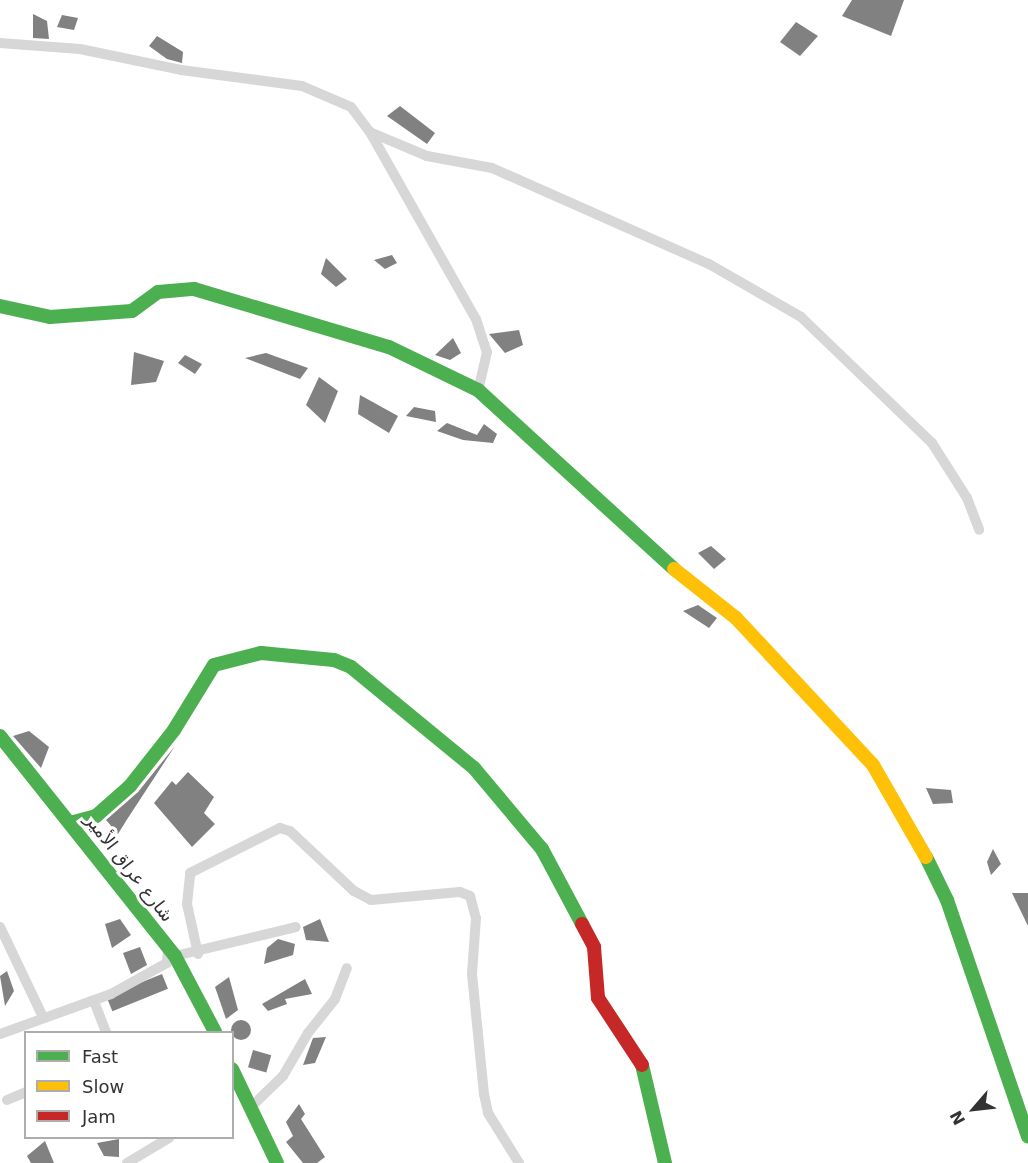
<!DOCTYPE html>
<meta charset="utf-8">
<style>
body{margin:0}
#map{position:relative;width:1028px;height:1163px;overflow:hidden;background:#fff;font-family:"DejaVu Sans","Noto Naskh Arabic",sans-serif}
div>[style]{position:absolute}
.building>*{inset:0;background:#818181;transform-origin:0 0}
.round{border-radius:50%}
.street>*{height:10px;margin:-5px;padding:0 5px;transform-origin:5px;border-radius:5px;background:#d7d7d7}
.fast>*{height:14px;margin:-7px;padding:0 7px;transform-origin:7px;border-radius:7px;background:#4caf50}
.slow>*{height:14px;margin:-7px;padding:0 7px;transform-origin:7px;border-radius:7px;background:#ffc107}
.jam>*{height:14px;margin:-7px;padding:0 7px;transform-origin:7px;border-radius:7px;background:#c62828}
span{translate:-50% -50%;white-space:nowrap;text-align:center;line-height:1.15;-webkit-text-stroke:6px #fff;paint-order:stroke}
.street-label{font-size:18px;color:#333}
.legend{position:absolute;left:24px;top:1031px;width:210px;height:108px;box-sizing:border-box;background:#fff;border:2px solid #adadad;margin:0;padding:8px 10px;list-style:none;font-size:18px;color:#333}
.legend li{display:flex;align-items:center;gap:12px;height:30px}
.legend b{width:30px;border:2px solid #adadad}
.north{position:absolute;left:944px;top:1079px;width:60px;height:60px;-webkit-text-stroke:4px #fff;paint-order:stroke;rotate:242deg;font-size:16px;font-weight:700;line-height:24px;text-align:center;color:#333}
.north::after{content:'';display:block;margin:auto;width:21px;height:27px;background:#333;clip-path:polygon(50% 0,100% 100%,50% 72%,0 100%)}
</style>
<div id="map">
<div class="building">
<i style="clip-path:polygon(852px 0,904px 0,891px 36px,842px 16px)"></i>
<i style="clip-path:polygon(33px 14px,47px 21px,49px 39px,33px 38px)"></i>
<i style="clip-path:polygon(62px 15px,78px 18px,74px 30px,57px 27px)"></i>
<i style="clip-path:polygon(796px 22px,818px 36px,800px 56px,780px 42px)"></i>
<i style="clip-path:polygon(157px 36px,183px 52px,182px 63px,167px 59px,149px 46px)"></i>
<i style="clip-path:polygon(400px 106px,435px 133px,427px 144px,387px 116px)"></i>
<i style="clip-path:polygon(392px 255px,397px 263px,385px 269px,374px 260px)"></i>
<i style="clip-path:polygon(326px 258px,347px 279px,336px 287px,321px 274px)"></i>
<i style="clip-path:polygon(519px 330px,523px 345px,505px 353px,489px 334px)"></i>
<i style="clip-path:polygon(453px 338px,461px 353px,450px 360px,435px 355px)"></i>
<i style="clip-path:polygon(134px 352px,164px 361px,156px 382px,131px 385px)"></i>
<i style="clip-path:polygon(266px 353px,308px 368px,300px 379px,245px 358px)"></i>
<i style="clip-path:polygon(185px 355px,202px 364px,195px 374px,178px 363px)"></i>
<i style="clip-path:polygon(319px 377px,338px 391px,325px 423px,306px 405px)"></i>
<i style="clip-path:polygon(360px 395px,398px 416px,389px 433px,358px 414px)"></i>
<i style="clip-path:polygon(414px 407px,435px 411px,436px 422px,406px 416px)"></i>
<i style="clip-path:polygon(447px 423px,477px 435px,484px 424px,497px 434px,493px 443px,463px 440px,437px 431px)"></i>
<i style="clip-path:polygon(711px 546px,726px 559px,714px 569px,698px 553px)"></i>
<i style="clip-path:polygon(698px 605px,717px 618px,709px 628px,683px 611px)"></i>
<i style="clip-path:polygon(29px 731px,49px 747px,41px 768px,13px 736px)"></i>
<i style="clip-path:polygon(175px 746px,126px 821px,118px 834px,106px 820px,138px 792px)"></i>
<i style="clip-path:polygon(188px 772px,214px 797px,204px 813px,215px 824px,192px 847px,154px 803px,172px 781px,176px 785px)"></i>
<i style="clip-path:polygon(926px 788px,951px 790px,953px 803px,933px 804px)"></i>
<i style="clip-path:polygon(993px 849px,1001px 864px,991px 875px,987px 862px)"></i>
<i style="clip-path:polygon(1012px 893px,1028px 893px,1028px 926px)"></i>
<i style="clip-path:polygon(120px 919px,131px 935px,112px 948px,105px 924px)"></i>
<i style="clip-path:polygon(320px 919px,329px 942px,306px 940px,303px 927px)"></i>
<i style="clip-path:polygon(278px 939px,295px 944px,293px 955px,264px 964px,267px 948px)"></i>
<i style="clip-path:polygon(140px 947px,147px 965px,131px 974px,123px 953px)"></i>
<i style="clip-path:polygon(7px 971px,14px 991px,5px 1006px,0 976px)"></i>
<i style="left:162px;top:974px;width:16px;height:60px;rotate:68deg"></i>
<i style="clip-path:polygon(229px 977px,238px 1010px,226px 1019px,215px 987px)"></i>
<i style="clip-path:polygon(305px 979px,312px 994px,285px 999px,287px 1004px,268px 1011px,262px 1004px)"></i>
<i class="round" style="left:231px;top:1020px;width:20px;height:20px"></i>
<i style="clip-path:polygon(326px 1037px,315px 1063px,303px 1065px,313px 1038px)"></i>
<i style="left:253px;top:1050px;width:19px;height:18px;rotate:16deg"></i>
<i style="clip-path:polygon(299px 1104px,305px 1114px,301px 1119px,325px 1157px,317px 1163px,303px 1163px,286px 1142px,293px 1136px,286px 1122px)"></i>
<i style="clip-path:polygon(119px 1139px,119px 1157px,104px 1156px,97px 1143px)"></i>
<i style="clip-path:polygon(45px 1141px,54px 1163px,31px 1163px,27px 1156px)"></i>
</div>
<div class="street">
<i style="left:0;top:43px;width:80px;rotate:4.3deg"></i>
<i style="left:80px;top:49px;width:103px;rotate:11.7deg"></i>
<i style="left:181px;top:70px;width:122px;rotate:7.5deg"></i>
<i style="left:302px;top:86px;width:53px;rotate:23.2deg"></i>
<i style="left:351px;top:107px;width:31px;rotate:53deg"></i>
<i style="left:370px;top:132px;width:215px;rotate:60.5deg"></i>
<i style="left:476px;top:319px;width:35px;rotate:72deg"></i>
<i style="left:487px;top:352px;width:39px;rotate:103deg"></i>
<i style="left:370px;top:132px;width:62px;rotate:22.8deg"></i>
<i style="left:427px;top:156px;width:66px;rotate:10.5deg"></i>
<i style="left:492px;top:168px;width:237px;rotate:23.9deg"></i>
<i style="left:709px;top:264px;width:106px;rotate:29.9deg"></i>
<i style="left:801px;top:317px;width:182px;rotate:43.9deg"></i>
<i style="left:932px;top:443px;width:65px;rotate:57.5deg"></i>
<i style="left:967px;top:498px;width:34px;rotate:69deg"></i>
<i style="left:0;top:927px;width:100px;rotate:64.5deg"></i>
<i style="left:198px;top:954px;width:51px;rotate:-102.4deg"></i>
<i style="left:187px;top:904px;width:31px;rotate:-84deg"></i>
<i style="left:190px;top:873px;width:101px;rotate:-26.6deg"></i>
<i style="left:280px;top:828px;width:10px;rotate:17deg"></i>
<i style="left:290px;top:831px;width:88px;rotate:43.2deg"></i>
<i style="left:354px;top:891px;width:19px;rotate:28deg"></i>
<i style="left:371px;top:900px;width:89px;rotate:-5.1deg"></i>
<i style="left:460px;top:892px;width:11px;rotate:22deg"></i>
<i style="left:470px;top:896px;width:23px;rotate:75deg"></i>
<i style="left:476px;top:918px;width:56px;rotate:94.1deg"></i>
<i style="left:472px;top:974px;width:121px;rotate:84.3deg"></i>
<i style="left:484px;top:1094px;width:19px;rotate:78deg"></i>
<i style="left:488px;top:1113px;width:59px;rotate:58.2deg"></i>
<i style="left:175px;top:956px;width:124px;rotate:-13.5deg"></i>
<i style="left:94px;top:1001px;width:33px;rotate:69deg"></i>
<i style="left:0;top:1034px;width:118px;rotate:-19.8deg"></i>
<i style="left:111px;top:994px;width:64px;rotate:-29deg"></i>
<i style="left:167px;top:963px;width:15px;rotate:-86deg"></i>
<i style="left:7px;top:1100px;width:21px;rotate:-23deg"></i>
<i style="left:252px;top:1106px;width:43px;rotate:-44.1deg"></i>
<i style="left:283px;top:1076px;width:50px;rotate:-59.8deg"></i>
<i style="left:308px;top:1033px;width:43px;rotate:-51.5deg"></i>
<i style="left:335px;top:999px;width:33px;rotate:-69deg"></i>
<i style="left:127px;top:1163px;width:49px;rotate:-30.8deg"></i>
</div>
<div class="fast">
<i style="left:0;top:306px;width:51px;rotate:12.4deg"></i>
<i style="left:50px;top:317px;width:82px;rotate:-4.2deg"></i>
<i style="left:132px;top:311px;width:32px;rotate:-36deg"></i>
<i style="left:158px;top:292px;width:36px;rotate:-5deg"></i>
<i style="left:194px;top:289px;width:203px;rotate:16.6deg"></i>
<i style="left:389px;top:347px;width:99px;rotate:25.8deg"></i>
<i style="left:478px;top:390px;width:265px;rotate:42.4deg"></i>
<i style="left:0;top:736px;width:281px;rotate:51.5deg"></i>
<i style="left:175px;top:956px;width:86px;rotate:62.2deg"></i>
<i style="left:70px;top:823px;width:27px;rotate:-15deg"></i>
<i style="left:96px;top:816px;width:45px;rotate:-41.4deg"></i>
<i style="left:130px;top:786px;width:71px;rotate:-51.8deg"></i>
<i style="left:174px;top:730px;width:76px;rotate:-58.4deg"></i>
<i style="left:214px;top:665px;width:49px;rotate:-14.3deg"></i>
<i style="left:261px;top:653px;width:73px;rotate:5.5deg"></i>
<i style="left:334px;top:660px;width:18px;rotate:22deg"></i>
<i style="left:351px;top:667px;width:159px;rotate:39.4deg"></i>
<i style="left:474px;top:768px;width:106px;rotate:50deg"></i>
<i style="left:542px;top:849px;width:85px;rotate:61.9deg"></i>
<i style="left:926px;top:857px;width:48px;rotate:64deg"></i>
<i style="left:947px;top:900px;width:250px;rotate:71.1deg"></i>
<i style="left:642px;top:1065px;width:101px;rotate:76.8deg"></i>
<i style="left:232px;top:1069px;width:104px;rotate:64.4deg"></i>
</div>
<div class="slow">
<i style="left:674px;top:569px;width:79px;rotate:38.3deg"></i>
<i style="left:736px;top:618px;width:201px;rotate:47deg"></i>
<i style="left:873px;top:765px;width:106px;rotate:60.1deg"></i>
</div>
<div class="jam">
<i style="left:582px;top:924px;width:26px;rotate:62deg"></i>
<i style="left:594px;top:947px;width:51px;rotate:85.5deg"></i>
<i style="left:598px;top:998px;width:80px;rotate:56.7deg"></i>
</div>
<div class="street-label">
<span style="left:129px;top:868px;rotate:52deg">شارع عراق الأمير</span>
</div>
<ul class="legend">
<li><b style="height:8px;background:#4caf50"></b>Fast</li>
<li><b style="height:8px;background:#ffc107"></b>Slow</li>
<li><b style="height:8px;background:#c62828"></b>Jam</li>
</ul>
<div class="north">N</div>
</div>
